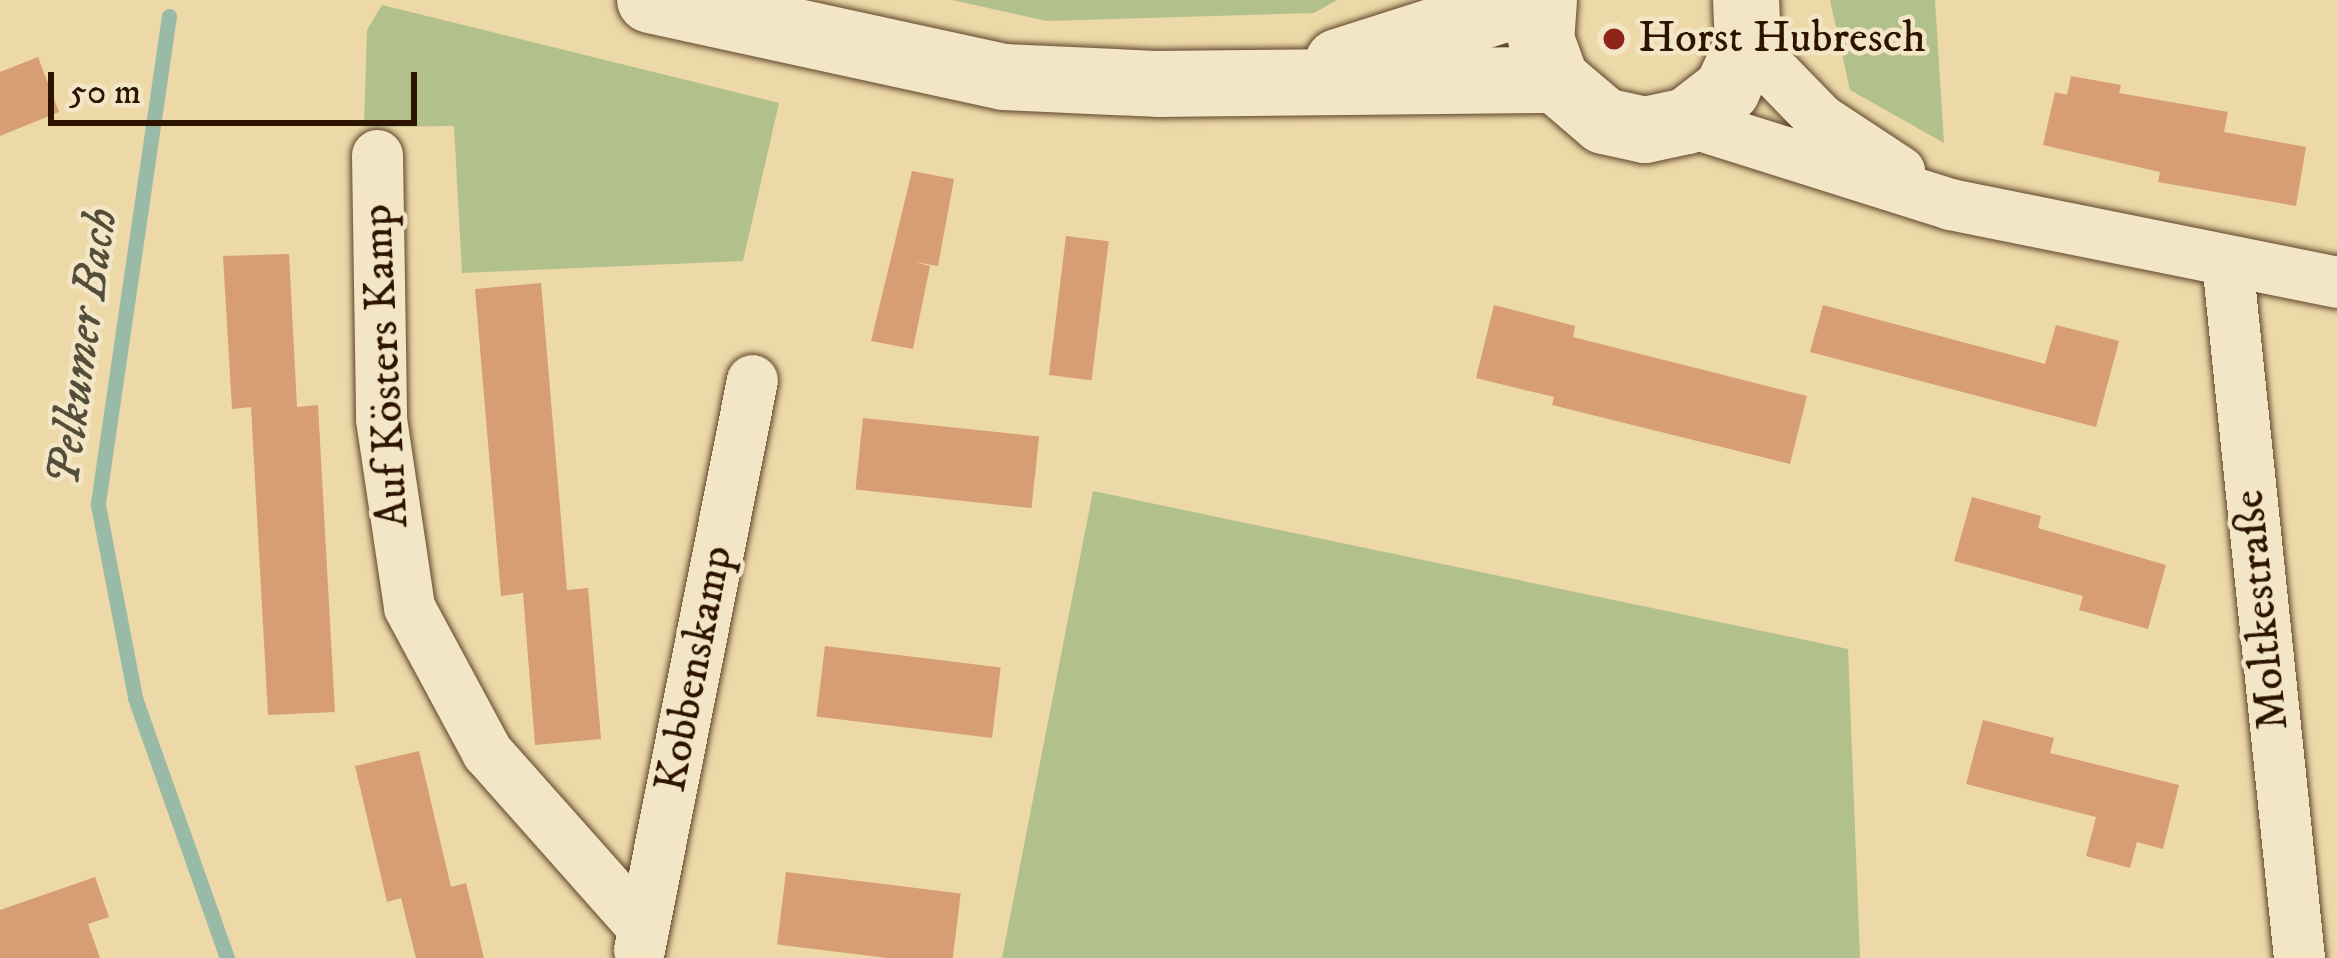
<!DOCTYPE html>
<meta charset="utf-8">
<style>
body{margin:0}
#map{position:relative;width:2337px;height:958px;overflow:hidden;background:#edd8a8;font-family:"IM FELL DW Pica",serif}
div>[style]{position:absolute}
.green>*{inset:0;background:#b2c08c}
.stream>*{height:15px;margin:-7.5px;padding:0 7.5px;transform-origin:7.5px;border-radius:7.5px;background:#99baa7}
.building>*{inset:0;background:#d79e73;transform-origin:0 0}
.roads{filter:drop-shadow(0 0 3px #5e452a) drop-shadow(0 0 3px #5e452a)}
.street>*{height:51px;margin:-25.5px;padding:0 25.5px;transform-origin:25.5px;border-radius:25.5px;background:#f3e6c6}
.secondary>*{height:66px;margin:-33px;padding:0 33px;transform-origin:33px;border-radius:33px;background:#f3e6c6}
.dots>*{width:33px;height:33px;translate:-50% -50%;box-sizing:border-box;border:6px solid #f3e6c6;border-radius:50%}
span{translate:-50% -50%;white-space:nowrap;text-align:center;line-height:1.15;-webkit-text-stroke:9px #f3e6c6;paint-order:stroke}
.poi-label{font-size:45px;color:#2e1400}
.left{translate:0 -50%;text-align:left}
.street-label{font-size:45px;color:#2e1400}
.water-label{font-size:48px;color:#534e3a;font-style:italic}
.scale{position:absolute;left:48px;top:72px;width:369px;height:54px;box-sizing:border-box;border:6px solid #2e1400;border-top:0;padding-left:15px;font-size:36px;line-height:42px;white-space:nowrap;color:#2e1400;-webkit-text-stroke:9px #f3e6c6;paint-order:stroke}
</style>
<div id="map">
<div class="green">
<i style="clip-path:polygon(952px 0,1337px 0,1314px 13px,1047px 21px)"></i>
<i style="clip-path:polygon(1830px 0,1935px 0,1944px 143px,1850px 90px)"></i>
<i style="clip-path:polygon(382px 5px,779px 103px,743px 261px,462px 273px,454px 126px,364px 127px,367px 30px)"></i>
<i style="clip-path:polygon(1093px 491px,1848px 649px,1860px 958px,1002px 958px)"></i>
</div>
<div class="stream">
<i style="left:169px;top:16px;width:494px;rotate:98.3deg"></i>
<i style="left:98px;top:505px;width:197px;rotate:79.1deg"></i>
<i style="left:135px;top:698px;width:276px;rotate:70.5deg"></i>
</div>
<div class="building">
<i style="clip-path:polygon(38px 57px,59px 112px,0 136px,0 72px)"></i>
<i style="clip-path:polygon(2071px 76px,2121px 85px,2119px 93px,2228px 112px,2224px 132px,2306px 147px,2296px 206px,2158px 182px,2160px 172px,2043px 145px,2055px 92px,2067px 95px)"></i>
<i style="clip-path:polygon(912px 171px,954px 179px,938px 266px,915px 262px,930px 266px,913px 349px,871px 341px)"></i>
<i style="left:1066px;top:236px;width:43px;height:140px;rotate:7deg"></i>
<i style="clip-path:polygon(289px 254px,297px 407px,318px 405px,335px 712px,268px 715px,251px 407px,232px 409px,223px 256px)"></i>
<i style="clip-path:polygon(541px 283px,567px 590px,588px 588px,601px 739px,535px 745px,523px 593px,501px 596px,475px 289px)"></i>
<i style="clip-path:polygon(1494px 305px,1575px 326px,1573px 337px,1807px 396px,1790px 464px,1552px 405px,1554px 397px,1476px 378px)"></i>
<i style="clip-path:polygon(1823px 305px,2045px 364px,2056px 325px,2119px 341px,2096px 427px,1810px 352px)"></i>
<i style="left:863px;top:418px;width:177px;height:72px;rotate:6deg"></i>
<i style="clip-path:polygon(1972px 497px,2041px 516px,2038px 528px,2166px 565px,2148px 629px,2079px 610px,2083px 596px,1954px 561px)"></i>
<i style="left:825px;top:646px;width:177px;height:71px;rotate:7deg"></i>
<i style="clip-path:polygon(1983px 720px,2054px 738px,2050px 753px,2179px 785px,2163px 849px,2137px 842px,2130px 868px,2086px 856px,2096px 817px,1966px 784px)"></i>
<i style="clip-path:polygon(419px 751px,451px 887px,466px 883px,484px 958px,416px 958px,401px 898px,387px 902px,355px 766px)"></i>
<i style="left:786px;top:872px;width:176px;height:73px;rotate:7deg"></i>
<i style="clip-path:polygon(95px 877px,109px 917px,88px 924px,100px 958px,0 958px,0 910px)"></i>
</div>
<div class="roads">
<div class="street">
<i style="left:1748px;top:45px;width:103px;rotate:45.8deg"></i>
<i style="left:1820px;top:119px;width:95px;rotate:33.4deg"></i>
<i style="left:1687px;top:121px;width:276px;rotate:17.5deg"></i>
<i style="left:1950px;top:204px;width:395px;rotate:11.4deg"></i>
<i style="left:377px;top:155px;width:264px;rotate:89.1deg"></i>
<i style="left:381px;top:419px;width:190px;rotate:81.5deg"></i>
<i style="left:409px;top:607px;width:165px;rotate:61.7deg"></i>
<i style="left:487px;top:752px;width:235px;rotate:48.4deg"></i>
<i style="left:2227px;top:261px;width:701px;rotate:84.1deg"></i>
<i style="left:639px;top:950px;width:581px;rotate:-78.79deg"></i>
</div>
<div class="secondary">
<i style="left:650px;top:0;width:362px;rotate:12.3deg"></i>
<i style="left:1004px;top:77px;width:157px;rotate:2.6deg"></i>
<i style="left:1161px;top:84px;width:395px;rotate:-0.6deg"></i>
<i style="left:1544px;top:0;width:39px;rotate:94deg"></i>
<i style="left:1541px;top:39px;width:44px;rotate:69.9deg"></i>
<i style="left:1556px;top:80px;width:63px;rotate:40.5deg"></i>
<i style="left:1604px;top:121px;width:42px;rotate:12.4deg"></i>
<i style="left:1645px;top:130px;width:43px;rotate:-12.1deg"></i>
<i style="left:1687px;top:121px;width:51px;rotate:-37.8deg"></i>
<i style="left:1727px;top:90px;width:50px;rotate:-65deg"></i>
<i style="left:1748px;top:45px;width:45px;rotate:-92.5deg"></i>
<i style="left:1338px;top:62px;width:204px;rotate:-17.7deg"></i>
</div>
</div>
<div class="dots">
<i style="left:1614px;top:39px;background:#8f2418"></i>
</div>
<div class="poi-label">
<span class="left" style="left:1638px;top:39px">Horst Hubresch</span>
</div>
<div class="street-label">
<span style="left:386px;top:366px;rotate:-93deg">Auf Kösters Kamp</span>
<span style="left:2262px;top:610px;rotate:-96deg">Moltkestraße</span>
<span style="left:695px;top:669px;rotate:-79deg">Kobbenskamp</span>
</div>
<div class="water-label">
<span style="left:83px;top:347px;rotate:-82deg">Pelkumer Bach</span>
</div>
<div class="scale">50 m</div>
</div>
